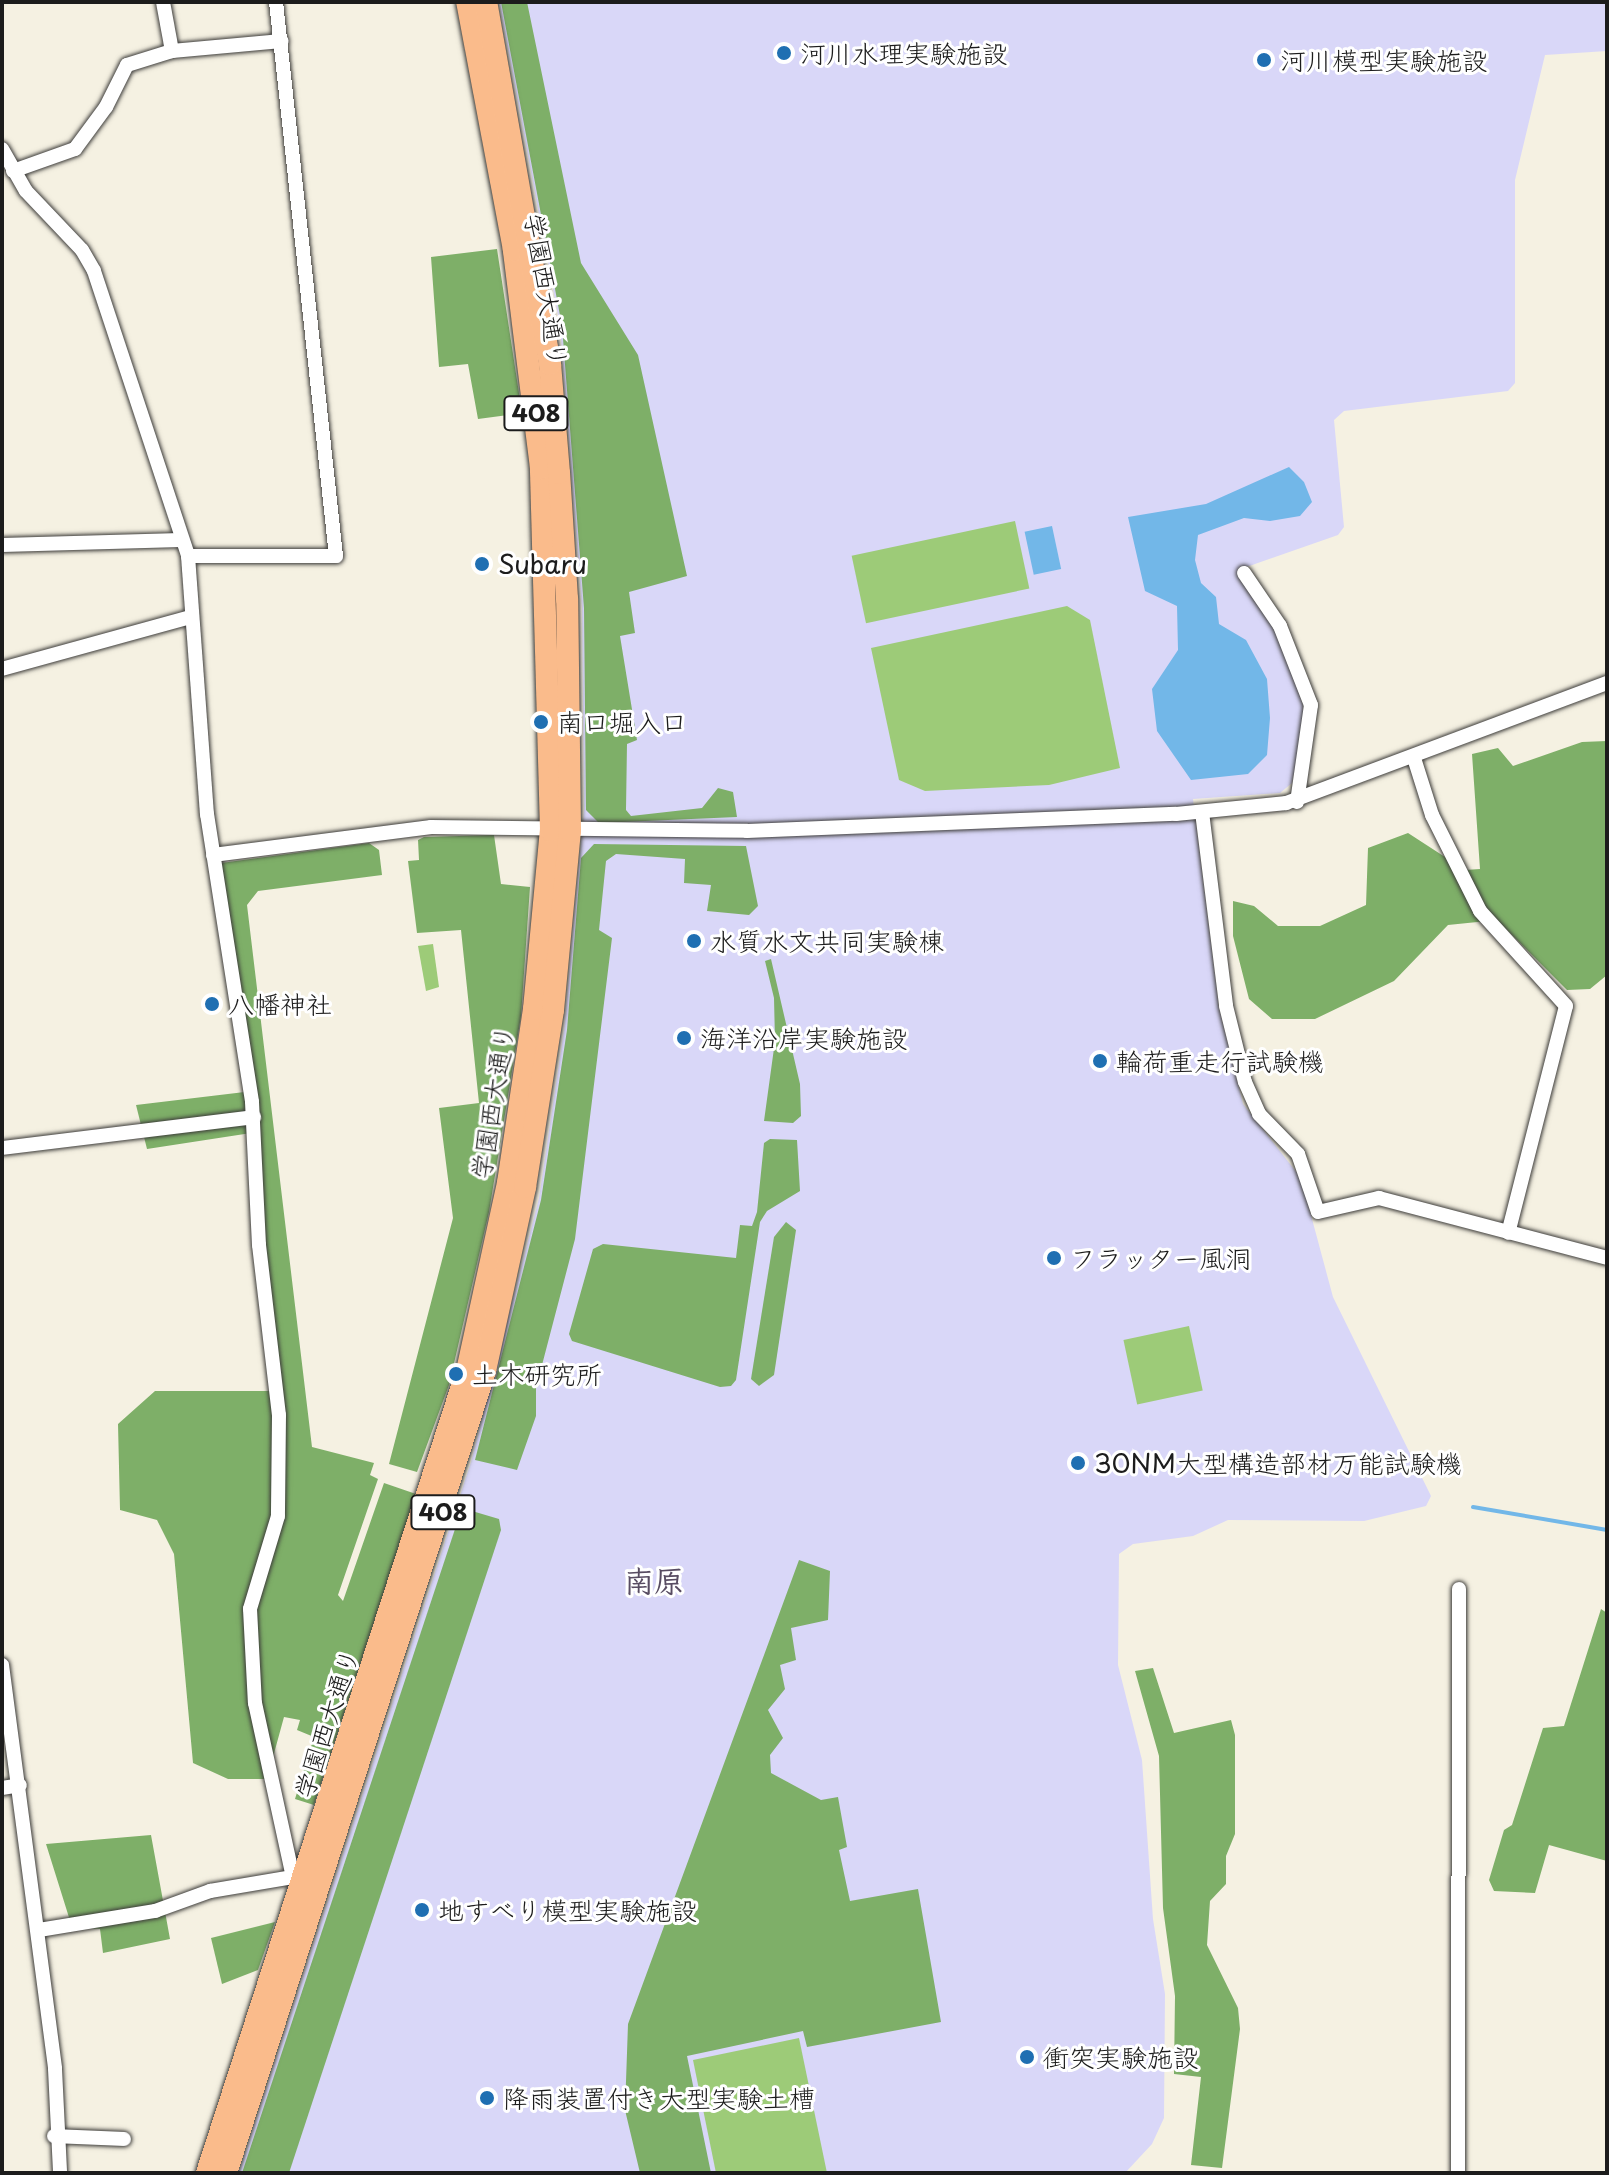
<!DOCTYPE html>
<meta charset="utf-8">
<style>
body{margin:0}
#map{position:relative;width:1609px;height:2175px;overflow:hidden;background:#f5f1e2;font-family:"Playpen Sans","Klee One",sans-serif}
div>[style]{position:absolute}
.built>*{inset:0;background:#d9d7f8}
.green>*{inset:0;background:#9dcb78;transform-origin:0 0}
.forest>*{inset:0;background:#7eaf68}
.water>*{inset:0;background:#72b7e8;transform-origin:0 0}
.stream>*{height:4px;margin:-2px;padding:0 2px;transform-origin:2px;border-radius:2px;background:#72b7e8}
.roads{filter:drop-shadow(0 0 2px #3d3c3a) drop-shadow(0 0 2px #3d3c3a)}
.minor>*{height:14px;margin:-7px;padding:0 7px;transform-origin:7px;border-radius:7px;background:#fff}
.highway>*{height:22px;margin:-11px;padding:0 11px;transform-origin:11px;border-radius:11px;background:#fabb8b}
.dots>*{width:22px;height:22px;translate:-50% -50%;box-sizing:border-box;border:4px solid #fff;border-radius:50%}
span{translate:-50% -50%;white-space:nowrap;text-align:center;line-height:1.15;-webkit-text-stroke:6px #fff;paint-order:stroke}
.shield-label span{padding:2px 6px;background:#fff;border:2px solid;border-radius:6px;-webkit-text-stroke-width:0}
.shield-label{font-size:24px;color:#1c1c1c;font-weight:700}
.poi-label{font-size:26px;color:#1c1c1c}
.left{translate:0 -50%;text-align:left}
.street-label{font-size:26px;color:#1c1c1c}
.quarter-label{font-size:30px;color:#584c62;font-weight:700}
.frame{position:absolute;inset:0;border:4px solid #1c1c1c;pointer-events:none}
</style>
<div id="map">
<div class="built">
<i style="clip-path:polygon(499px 2px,1607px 2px,1607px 51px,1545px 55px,1515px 180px,1515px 383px,1508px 391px,1344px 411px,1334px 420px,1344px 527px,1338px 535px,1238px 570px,1280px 638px,1306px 714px,1292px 783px,1280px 793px,1193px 799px,1219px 1008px,1243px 1104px,1301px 1178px,1333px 1297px,1431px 1496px,1426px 1506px,1364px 1521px,1228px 1520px,1193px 1536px,1133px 1544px,1119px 1554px,1118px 1665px,1142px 1760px,1153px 1919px,1165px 1994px,1164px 2118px,1152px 2144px,1125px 2173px,239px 2173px,471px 1462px,539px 1198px,564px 1030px,584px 810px,582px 608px,560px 326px)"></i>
</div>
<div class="green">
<i style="left:1015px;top:521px;width:69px;height:167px;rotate:78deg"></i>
<i style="clip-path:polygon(1067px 606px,1090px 620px,1120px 768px,1049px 785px,925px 791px,899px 780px,871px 648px)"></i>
<i style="clip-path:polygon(433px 944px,439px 987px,426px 991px,418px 946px)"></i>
<i style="left:1189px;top:1326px;width:66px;height:67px;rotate:78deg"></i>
<i style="clip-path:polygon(799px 2038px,827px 2173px,716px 2173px,693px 2060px)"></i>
</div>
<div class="forest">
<i style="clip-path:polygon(501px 2px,527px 2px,581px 263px,638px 355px,687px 576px,629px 592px,635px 633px,620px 636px,637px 740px,627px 744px,626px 810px,631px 816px,702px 808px,718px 788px,733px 792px,737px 817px,599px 823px,586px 810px,584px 608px,562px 326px)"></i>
<i style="clip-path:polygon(497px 249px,522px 413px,478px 419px,468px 364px,439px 367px,431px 257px)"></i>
<i style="clip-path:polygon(1607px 741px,1607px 975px,1590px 989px,1567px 990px,1497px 920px,1448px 925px,1394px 981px,1315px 1019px,1272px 1019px,1249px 999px,1233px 936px,1233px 901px,1254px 906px,1278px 926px,1320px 926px,1366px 905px,1368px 848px,1408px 833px,1465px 870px,1480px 869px,1472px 754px,1498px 748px,1513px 766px,1582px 742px)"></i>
<i style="clip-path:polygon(494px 835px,501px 884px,530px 887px,521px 1016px,489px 1212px,449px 1385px,417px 1472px,389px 1464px,453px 1218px,439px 1108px,479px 1103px,461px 930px,417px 933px,408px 861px,419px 860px,418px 840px,424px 837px)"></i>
<i style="clip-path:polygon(369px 843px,379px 850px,382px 875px,258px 891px,247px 905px,312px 1447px,374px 1463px,370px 1475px,378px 1479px,338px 1595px,343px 1601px,384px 1483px,416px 1494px,314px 1805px,295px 1799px,314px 1737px,297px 1730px,300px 1720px,284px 1717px,267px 1779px,228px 1779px,193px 1763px,174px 1554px,157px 1520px,120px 1510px,118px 1424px,155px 1391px,272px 1391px,258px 1132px,147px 1149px,136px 1105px,253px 1091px,221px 863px)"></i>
<i style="clip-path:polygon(594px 844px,746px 846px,758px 906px,749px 915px,707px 911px,711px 885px,684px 883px,685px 859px,616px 854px,606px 861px,599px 930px,612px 938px,575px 1239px,536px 1388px,536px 1416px,517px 1470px,475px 1460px,541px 1200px,567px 1030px,581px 858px)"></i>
<i style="clip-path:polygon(771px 959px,800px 1084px,801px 1116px,793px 1123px,764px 1121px,775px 1041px,774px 998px,765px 961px)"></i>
<i style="clip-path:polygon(770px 1139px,797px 1140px,800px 1191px,767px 1211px,760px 1222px,736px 1380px,731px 1386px,720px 1387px,572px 1341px,569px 1334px,593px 1249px,603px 1244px,736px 1258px,740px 1225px,752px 1226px,757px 1212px,764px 1143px)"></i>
<i style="clip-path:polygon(786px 1222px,796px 1230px,774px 1375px,759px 1386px,751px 1379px,774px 1237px)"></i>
<i style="clip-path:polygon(472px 1511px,499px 1519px,501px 1530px,289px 2173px,242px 2173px,458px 1520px)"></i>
<i style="clip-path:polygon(799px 1560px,830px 1571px,828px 1620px,791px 1628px,796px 1660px,780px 1665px,785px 1689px,768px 1710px,783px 1738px,770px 1755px,771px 1773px,821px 1800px,838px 1797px,847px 1847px,839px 1850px,850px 1901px,918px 1889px,941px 2022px,807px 2047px,803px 2031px,687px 2056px,711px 2173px,640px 2173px,625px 2110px,628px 2024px)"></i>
<i style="clip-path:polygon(1601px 1609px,1607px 1613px,1607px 1861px,1549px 1845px,1535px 1893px,1494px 1891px,1489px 1880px,1504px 1830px,1512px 1825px,1543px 1728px,1564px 1726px)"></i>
<i style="clip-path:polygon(1153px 1668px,1174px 1733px,1231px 1720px,1235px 1735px,1235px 1834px,1226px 1856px,1226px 1884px,1210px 1901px,1207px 1945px,1238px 2008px,1240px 2029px,1222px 2168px,1191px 2165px,1201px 2077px,1174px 2074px,1175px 1996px,1163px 1908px,1159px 1756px,1135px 1671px)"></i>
<i style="clip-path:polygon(151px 1835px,170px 1939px,103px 1953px,100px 1929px,72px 1927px,46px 1844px)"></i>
<i style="clip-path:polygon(275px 1922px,258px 1970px,222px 1984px,211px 1938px)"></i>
</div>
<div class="water">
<i style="clip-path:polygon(1289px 467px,1304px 482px,1312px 502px,1300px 516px,1270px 521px,1244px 518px,1198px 535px,1195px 560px,1201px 583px,1216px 597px,1219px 624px,1246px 640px,1267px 679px,1270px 718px,1267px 755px,1248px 774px,1191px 780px,1157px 731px,1152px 689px,1178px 650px,1177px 606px,1145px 591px,1128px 517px,1206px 504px)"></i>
<i style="left:1052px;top:526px;width:44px;height:28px;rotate:78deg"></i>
</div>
<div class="stream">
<i style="left:1473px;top:1507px;width:136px;rotate:9.7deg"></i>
</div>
<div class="roads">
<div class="minor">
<i style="left:163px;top:2px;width:50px;rotate:79.6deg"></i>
<i style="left:2px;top:149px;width:48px;rotate:60.3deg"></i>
<i style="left:26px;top:191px;width:81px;rotate:46.5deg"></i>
<i style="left:82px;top:250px;width:24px;rotate:60deg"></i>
<i style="left:94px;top:271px;width:300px;rotate:71.7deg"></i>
<i style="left:188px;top:556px;width:259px;rotate:85.8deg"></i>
<i style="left:207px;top:814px;width:291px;rotate:81.1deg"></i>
<i style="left:252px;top:1102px;width:143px;rotate:87.2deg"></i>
<i style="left:259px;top:1245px;width:171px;rotate:83.3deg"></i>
<i style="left:279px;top:1415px;width:101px;rotate:90.6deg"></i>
<i style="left:278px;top:1516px;width:97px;rotate:106.8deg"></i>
<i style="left:250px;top:1609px;width:94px;rotate:87deg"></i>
<i style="left:255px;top:1703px;width:178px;rotate:77.7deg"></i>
<i style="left:293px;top:1877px;width:10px;rotate:24deg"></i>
<i style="left:13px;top:171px;width:66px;rotate:-19.5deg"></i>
<i style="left:75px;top:149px;width:52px;rotate:-53.6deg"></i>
<i style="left:106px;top:107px;width:47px;rotate:-63.4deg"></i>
<i style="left:127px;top:65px;width:47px;rotate:-17.3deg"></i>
<i style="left:172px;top:51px;width:110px;rotate:-5.2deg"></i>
<i style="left:2px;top:545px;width:179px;rotate:-1.6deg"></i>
<i style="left:188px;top:556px;width:148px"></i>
<i style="left:336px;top:556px;width:557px;rotate:-96.18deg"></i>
<i style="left:1244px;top:573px;width:64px;rotate:55.8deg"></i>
<i style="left:1280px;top:626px;width:85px;rotate:68.6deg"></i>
<i style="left:1311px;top:705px;width:98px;rotate:98.2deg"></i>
<i style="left:2px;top:669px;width:196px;rotate:-15.4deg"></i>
<i style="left:1414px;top:758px;width:60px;rotate:72.5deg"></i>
<i style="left:1432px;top:815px;width:107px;rotate:63.4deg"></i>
<i style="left:1480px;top:911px;width:128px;rotate:47.8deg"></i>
<i style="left:1566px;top:1006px;width:234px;rotate:104.3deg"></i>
<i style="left:1202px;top:812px;width:195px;rotate:82.9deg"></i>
<i style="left:1226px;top:1006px;width:78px;rotate:76deg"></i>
<i style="left:1245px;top:1082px;width:35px;rotate:66deg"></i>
<i style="left:1259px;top:1114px;width:56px;rotate:45.7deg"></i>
<i style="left:1298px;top:1154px;width:61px;rotate:71deg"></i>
<i style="left:1318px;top:1212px;width:63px;rotate:-12.9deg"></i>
<i style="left:1379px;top:1198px;width:236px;rotate:14.7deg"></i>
<i style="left:213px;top:855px;width:220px;rotate:-7.3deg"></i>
<i style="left:431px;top:827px;width:316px;rotate:0.7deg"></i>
<i style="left:747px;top:831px;width:429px;rotate:-2.3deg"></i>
<i style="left:1176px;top:814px;width:111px;rotate:-5.7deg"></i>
<i style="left:1286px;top:803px;width:343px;rotate:-20.5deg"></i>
<i style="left:2px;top:1148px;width:254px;rotate:-7deg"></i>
<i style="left:2px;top:1665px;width:407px;rotate:82.5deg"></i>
<i style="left:55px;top:2069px;width:104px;rotate:87.2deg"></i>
<i style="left:2px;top:1788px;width:18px;rotate:-9deg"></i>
<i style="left:39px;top:1930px;width:118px;rotate:-9.3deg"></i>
<i style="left:155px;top:1911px;width:59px;rotate:-20deg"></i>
<i style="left:210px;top:1891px;width:84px;rotate:-9.6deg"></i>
<i style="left:54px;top:2136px;width:70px;rotate:2.5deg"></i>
<i style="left:1458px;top:2173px;width:584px;rotate:-89.9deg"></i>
</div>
<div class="highway">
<i style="left:207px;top:2173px;width:843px;rotate:-72.04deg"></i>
<i style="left:467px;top:1371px;width:192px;rotate:-77.7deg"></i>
<i style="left:508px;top:1183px;width:176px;rotate:-81.5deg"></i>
<i style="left:534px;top:1009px;width:180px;rotate:-84.6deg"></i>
<i style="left:551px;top:830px;width:362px;rotate:-91.6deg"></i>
<i style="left:541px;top:468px;width:220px;rotate:-97.1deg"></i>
<i style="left:514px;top:250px;width:252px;rotate:-100.7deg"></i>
<i style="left:226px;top:2173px;width:843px;rotate:-72.1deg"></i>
<i style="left:485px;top:1371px;width:188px;rotate:-77.7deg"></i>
<i style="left:525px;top:1187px;width:179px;rotate:-81deg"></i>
<i style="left:553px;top:1010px;width:180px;rotate:-84.6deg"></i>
<i style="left:570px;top:831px;width:232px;rotate:-90.7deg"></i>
<i style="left:567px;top:599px;width:126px;rotate:-93.6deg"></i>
<i style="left:559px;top:473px;width:109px;rotate:-94.7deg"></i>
<i style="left:550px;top:364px;width:368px;rotate:-100deg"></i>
</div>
</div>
<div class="dots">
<i style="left:784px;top:53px;background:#1f6fb2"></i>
<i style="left:1264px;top:60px;background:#1f6fb2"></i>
<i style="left:482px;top:564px;background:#1f6fb2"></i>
<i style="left:541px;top:722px;background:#1f6fb2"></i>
<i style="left:694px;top:941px;background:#1f6fb2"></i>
<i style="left:212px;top:1004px;background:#1f6fb2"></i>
<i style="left:684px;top:1038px;background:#1f6fb2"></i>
<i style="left:1100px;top:1061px;background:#1f6fb2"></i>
<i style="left:1054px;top:1258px;background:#1f6fb2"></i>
<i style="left:456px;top:1374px;background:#1f6fb2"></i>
<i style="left:1078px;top:1463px;background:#1f6fb2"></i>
<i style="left:422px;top:1910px;background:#1f6fb2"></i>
<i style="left:1027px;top:2057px;background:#1f6fb2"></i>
<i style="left:487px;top:2098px;background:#1f6fb2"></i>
</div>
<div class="shield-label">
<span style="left:536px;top:413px">408</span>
<span style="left:443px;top:1512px">408</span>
</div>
<div class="poi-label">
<span class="left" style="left:800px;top:53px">河川水理実験施設</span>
<span class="left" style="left:1280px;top:60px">河川模型実験施設</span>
<span class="left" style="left:498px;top:564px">Subaru</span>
<span class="left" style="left:557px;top:722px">南口堀入口</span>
<span class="left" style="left:710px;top:941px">水質水文共同実験棟</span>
<span class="left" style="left:228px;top:1004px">八幡神社</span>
<span class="left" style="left:700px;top:1038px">海洋沿岸実験施設</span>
<span class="left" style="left:1116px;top:1061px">輪荷重走行試験機</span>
<span class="left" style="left:1070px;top:1258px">フラッター風洞</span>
<span class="left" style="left:472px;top:1374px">土木研究所</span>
<span class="left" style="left:1094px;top:1463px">30NM大型構造部材万能試験機</span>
<span class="left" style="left:438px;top:1910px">地すべり模型実験施設</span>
<span class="left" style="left:1043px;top:2057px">衝突実験施設</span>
<span class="left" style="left:503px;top:2098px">降雨装置付き大型実験土槽</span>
</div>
<div class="street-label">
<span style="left:547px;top:290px;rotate:81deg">学園西大通り</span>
<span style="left:492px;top:1102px;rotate:-81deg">学園西大通り</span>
<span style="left:326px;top:1723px;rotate:-72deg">学園西大通り</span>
</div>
<div class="quarter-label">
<span style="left:654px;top:1580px">南原</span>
</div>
<div class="frame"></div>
</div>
